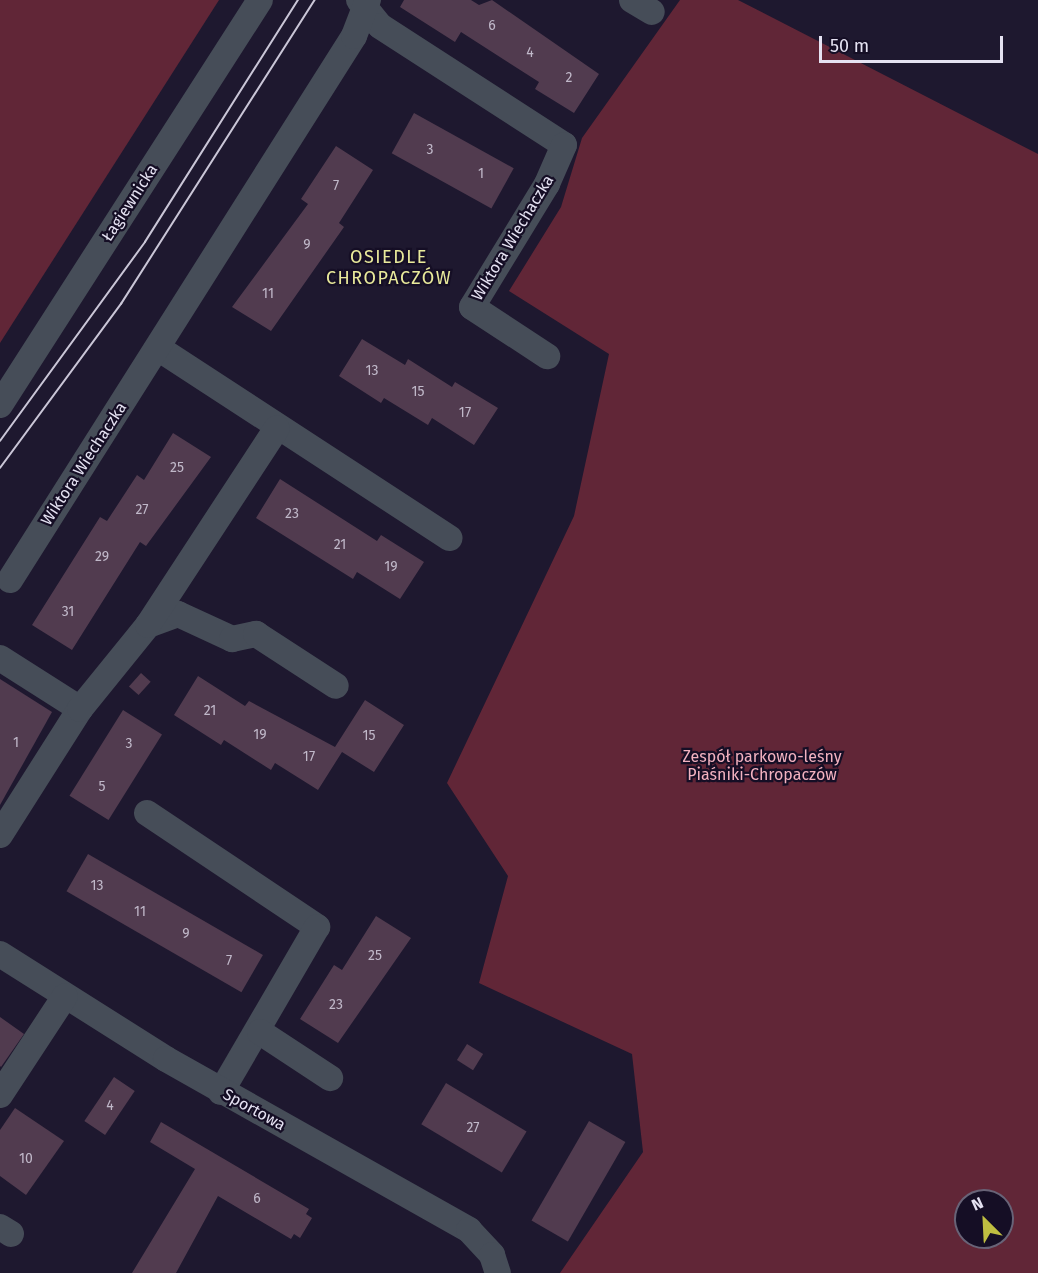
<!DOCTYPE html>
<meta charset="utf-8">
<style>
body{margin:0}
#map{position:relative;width:1038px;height:1273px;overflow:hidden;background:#1e182f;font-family:"Fira Sans",sans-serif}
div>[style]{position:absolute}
.green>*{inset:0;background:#612637}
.building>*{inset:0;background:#513b4f;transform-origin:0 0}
.minor>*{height:26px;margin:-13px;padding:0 13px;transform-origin:13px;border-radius:13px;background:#464d58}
.tram>*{height:1.5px;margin:-0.75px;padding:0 0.75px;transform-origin:0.75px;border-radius:0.75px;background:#cac6d7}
span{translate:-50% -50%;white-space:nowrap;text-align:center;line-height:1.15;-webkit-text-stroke:4.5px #150e25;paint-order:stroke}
.number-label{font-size:14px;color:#c0b8c9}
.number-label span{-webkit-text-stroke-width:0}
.street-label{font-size:16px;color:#e5e2f2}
.park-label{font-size:16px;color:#f3b2c0}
.neighbourhood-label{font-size:18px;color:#e9ea9b;letter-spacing:1.5px}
.north{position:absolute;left:954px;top:1189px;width:60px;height:60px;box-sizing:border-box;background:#150e25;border:2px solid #686377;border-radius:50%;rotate:336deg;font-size:16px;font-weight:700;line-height:24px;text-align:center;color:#e5e2f2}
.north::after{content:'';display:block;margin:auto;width:21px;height:27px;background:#bfbe41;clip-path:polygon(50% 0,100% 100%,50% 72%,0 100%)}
.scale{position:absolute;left:819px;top:36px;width:184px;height:27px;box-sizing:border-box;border:3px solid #e5e2f2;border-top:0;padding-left:8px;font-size:18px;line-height:21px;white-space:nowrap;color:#e5e2f2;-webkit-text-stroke:4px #150e25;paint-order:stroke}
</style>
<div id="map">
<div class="green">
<i style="clip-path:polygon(0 0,219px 0,0 343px)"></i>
<i style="clip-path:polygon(evenodd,680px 0,738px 0,1038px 154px,1038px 1273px,560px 1273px,643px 1152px,632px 1054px,479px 983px,508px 876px,447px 783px,574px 516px,609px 354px,509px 291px,561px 207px,582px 138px,680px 0,966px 1201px,1002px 1201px,1002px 1237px,966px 1237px,966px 1201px)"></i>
</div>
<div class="building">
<i style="clip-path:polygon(404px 0,471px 0,479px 5px,492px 0,599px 74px,574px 113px,535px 89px,539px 82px,461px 32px,455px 42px,400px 7px)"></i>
<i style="left:414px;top:113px;width:114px;height:46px;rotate:29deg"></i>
<i style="clip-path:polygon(336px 146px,373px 170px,339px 223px,344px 227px,271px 331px,232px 307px,308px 204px,301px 199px)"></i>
<i style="clip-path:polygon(362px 339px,405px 365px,408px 359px,452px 387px,455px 382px,498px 408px,474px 445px,432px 418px,428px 425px,384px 398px,381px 403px,339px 376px)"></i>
<i style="clip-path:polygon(173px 433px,211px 457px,146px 546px,140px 542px,72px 650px,32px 625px,100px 517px,107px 521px,137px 475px,144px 480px)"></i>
<i style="clip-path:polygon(280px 479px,377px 541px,381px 535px,424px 562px,400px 599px,357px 572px,353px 579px,256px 518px)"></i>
<i style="left:141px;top:673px;width:13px;height:18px;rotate:42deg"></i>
<i style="clip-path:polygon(198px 676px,245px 706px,249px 701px,335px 747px,365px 700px,404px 725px,374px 772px,342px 752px,318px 790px,275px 763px,271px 770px,224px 740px,221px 745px,174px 715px)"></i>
<i style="clip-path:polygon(0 679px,52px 712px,0 805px)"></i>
<i style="left:123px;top:710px;width:46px;height:101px;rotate:32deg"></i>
<i style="left:88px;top:854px;width:202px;height:43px;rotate:30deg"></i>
<i style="clip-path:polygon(376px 916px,411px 938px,338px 1043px,300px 1019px,334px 965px,342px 970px)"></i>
<i style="clip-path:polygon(0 1017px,24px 1034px,1px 1067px,0 1066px)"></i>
<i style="left:467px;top:1044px;width:19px;height:19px;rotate:32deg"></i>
<i style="left:114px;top:1077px;width:25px;height:53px;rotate:34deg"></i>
<i style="left:446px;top:1083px;width:94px;height:48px;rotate:31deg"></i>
<i style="clip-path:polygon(15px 1108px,64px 1141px,26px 1195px,0 1176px,0 1130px)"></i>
<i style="left:589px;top:1121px;width:42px;height:115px;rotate:30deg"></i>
<i style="clip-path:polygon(161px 1122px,309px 1209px,306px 1214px,312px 1218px,300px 1238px,294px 1234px,291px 1239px,218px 1196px,176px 1273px,132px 1273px,195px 1169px,150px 1142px)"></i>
</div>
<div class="minor">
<i style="left:359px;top:0;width:33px;rotate:51deg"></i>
<i style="left:380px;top:26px;width:219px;rotate:32.9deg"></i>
<i style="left:564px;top:145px;width:43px;rotate:113.6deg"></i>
<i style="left:547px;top:184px;width:144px;rotate:121.4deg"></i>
<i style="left:472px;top:307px;width:90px;rotate:33.2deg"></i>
<i style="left:632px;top:0;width:23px;rotate:31deg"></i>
<i style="left:158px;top:348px;width:348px;rotate:33.1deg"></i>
<i style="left:0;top:405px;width:481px;rotate:-57.3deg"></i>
<i style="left:10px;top:580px;width:644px;rotate:-57.69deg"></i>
<i style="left:354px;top:36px;width:39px;rotate:-69deg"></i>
<i style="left:148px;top:625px;width:32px;rotate:-20deg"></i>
<i style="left:178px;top:614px;width:60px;rotate:24.8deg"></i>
<i style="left:232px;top:639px;width:25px;rotate:-12deg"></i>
<i style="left:256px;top:634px;width:95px;rotate:33deg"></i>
<i style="left:0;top:658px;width:95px;rotate:32.5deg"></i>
<i style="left:147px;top:813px;width:205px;rotate:33.8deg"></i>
<i style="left:317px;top:927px;width:191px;rotate:120.2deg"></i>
<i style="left:0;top:835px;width:149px;rotate:-57.6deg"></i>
<i style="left:80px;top:709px;width:108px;rotate:-51deg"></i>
<i style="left:148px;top:625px;width:235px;rotate:-56.8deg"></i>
<i style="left:0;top:954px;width:196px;rotate:32.3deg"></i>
<i style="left:166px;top:1059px;width:348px;rotate:29.4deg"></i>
<i style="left:469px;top:1230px;width:34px;rotate:47deg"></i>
<i style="left:492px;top:1255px;width:19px;rotate:72deg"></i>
<i style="left:260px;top:1032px;width:84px;rotate:33.3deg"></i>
<i style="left:0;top:1095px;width:118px;rotate:-56.7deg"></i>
<i style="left:0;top:1227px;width:13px;rotate:32deg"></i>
</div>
<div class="tram">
<i style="left:0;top:441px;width:246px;rotate:-53.9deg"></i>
<i style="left:145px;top:242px;width:286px;rotate:-57.7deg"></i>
<i style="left:0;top:468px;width:204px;rotate:-53.6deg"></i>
<i style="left:121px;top:304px;width:361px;rotate:-57.5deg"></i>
</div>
<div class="number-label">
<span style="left:492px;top:26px">6</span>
<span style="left:530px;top:53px">4</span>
<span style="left:569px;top:78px">2</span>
<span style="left:430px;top:150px">3</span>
<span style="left:481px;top:174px">1</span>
<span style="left:336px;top:186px">7</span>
<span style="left:307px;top:245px">9</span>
<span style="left:268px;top:294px">11</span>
<span style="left:372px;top:371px">13</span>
<span style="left:418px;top:392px">15</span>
<span style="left:465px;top:413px">17</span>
<span style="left:177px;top:468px">25</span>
<span style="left:142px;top:510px">27</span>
<span style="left:292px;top:514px">23</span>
<span style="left:340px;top:545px">21</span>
<span style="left:102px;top:557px">29</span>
<span style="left:391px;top:567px">19</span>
<span style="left:68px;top:612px">31</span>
<span style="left:210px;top:711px">21</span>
<span style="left:260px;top:735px">19</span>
<span style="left:369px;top:736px">15</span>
<span style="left:16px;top:743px">1</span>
<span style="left:129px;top:744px">3</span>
<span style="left:309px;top:757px">17</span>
<span style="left:102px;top:787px">5</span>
<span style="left:97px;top:886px">13</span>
<span style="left:140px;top:912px">11</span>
<span style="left:186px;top:934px">9</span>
<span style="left:375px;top:956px">25</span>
<span style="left:229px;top:961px">7</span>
<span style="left:336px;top:1005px">23</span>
<span style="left:110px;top:1106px">4</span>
<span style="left:473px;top:1128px">27</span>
<span style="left:26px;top:1159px">10</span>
<span style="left:257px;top:1199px">6</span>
</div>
<div class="street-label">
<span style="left:130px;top:203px;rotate:-57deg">Łagiewnicka</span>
<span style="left:513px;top:238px;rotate:-59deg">Wiktora Wiechaczka</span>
<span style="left:84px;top:464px;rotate:-57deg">Wiktora Wiechaczka</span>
<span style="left:254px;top:1110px;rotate:29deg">Sportowa</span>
</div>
<div class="park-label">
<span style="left:762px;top:766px">Zespół parkowo-leśny<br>Piaśniki-Chropaczów</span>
</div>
<div class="neighbourhood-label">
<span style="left:389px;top:268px">OSIEDLE<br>CHROPACZÓW</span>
</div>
<div class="north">N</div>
<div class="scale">50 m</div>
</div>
